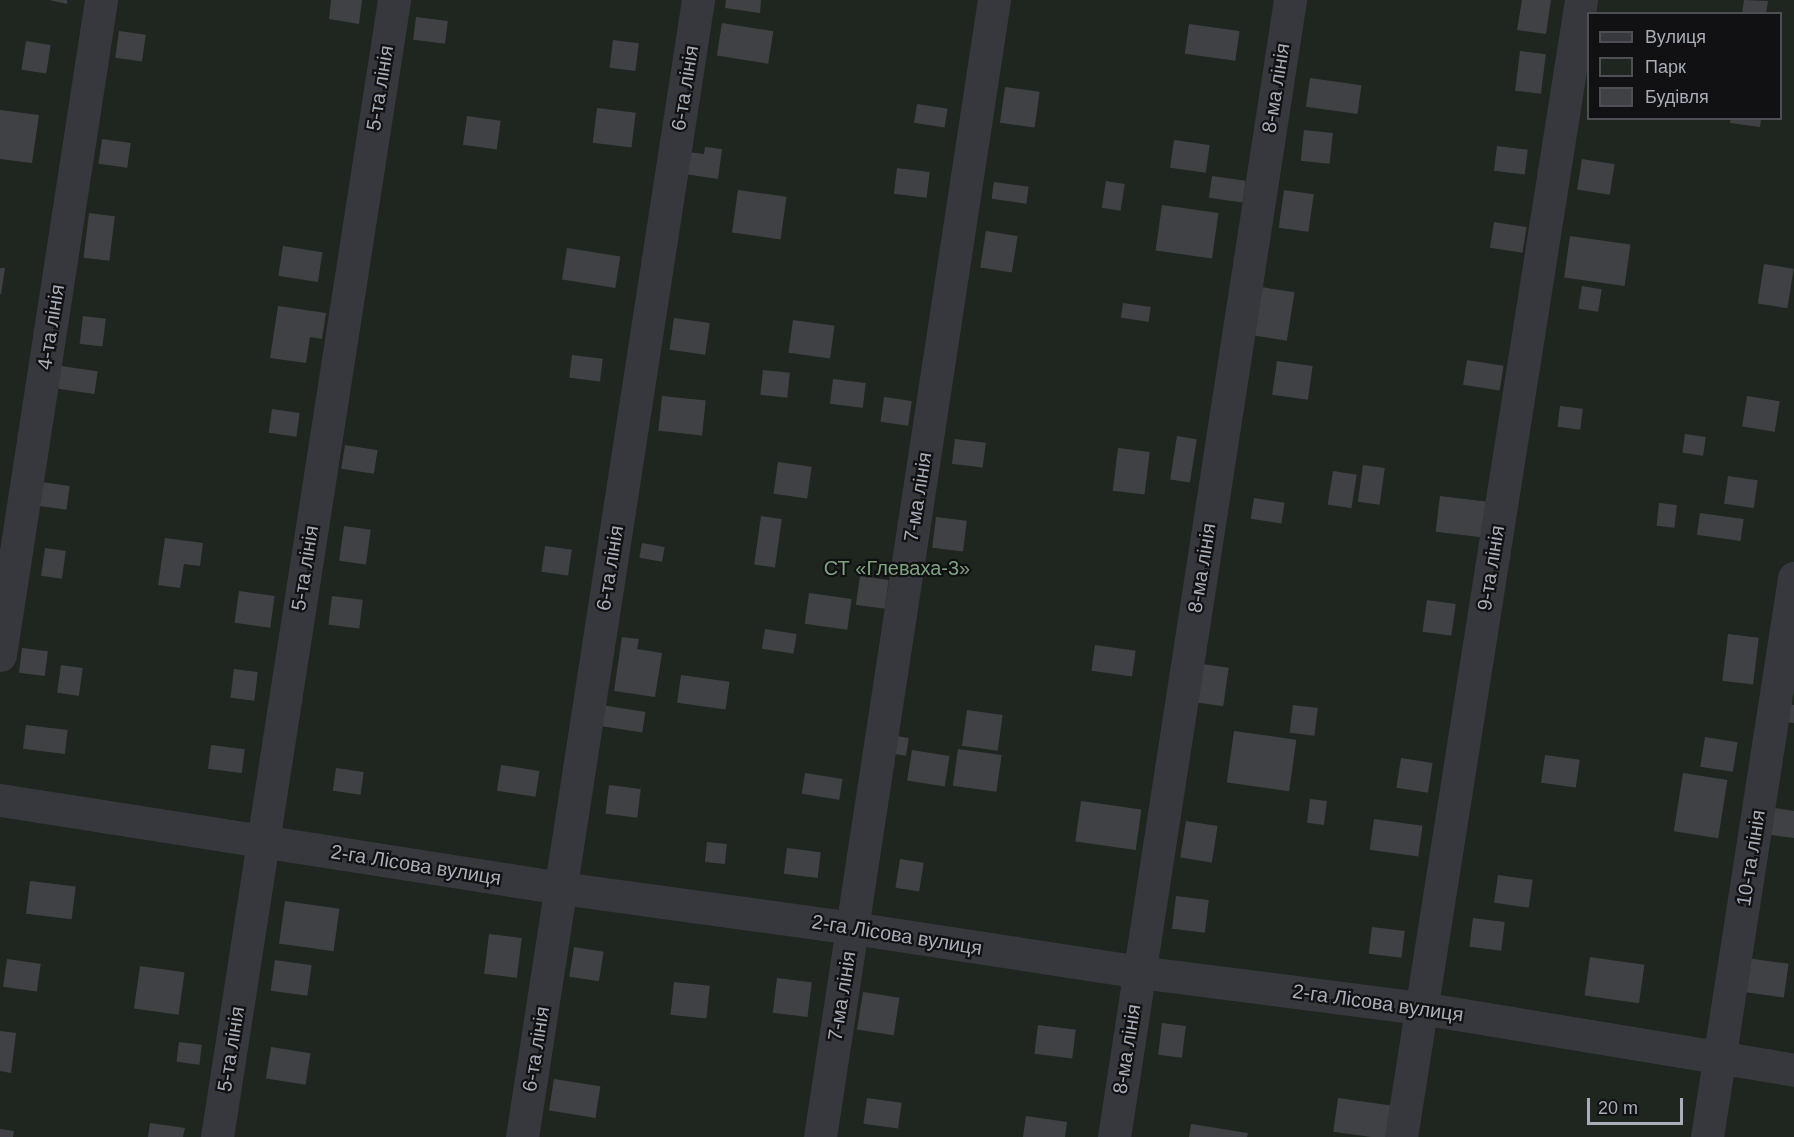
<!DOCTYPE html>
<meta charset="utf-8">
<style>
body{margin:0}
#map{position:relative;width:1794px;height:1137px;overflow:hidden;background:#161618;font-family:Helvetica,sans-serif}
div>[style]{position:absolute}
.green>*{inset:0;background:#1e261f}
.building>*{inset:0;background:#404145;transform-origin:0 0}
.minor>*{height:33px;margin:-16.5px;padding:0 16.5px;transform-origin:16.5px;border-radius:16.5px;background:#37383d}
span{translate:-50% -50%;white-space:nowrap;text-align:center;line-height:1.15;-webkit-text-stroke:4.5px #111113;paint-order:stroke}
.street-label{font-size:20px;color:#a8adb8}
.park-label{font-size:20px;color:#7fa381}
.legend{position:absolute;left:1587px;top:12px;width:195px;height:108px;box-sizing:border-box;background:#111113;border:2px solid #4d4f55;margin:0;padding:8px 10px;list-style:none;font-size:18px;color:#a8adb8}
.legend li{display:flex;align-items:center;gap:12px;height:30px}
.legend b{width:30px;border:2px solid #4d4f55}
.scale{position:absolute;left:1587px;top:1098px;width:96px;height:27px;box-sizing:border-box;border:3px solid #a8adb8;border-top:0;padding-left:8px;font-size:18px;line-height:21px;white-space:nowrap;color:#a8adb8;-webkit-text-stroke:4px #111113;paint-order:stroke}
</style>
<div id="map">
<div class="green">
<i style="clip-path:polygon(evenodd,0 0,1794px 0,1794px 1137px,0 1137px,0 0,1588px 14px,1780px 14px,1780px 118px,1588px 118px,1588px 14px)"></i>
</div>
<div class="building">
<i style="clip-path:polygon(49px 0,67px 0,67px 4px)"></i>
<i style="clip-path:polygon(331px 0,362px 0,359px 24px,329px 19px)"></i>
<i style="clip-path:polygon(726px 0,761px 0,760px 13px,725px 8px)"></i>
<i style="clip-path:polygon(1522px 0,1551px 0,1546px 34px,1517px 30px)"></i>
<i style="clip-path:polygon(1744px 0,1768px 1px,1766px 14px,1742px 14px)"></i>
<i style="left:416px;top:17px;width:32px;height:23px;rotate:7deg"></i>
<i style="left:722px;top:23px;width:52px;height:33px;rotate:9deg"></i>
<i style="left:1189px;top:24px;width:51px;height:30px;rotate:8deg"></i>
<i style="left:119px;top:31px;width:27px;height:27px;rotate:8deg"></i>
<i style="left:613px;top:40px;width:26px;height:28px;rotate:7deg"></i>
<i style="left:26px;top:41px;width:25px;height:29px;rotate:9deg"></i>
<i style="left:1520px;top:51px;width:26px;height:40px;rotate:7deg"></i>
<i style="left:1310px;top:78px;width:52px;height:29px;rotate:8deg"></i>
<i style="left:1005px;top:87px;width:35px;height:36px;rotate:8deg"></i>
<i style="left:917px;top:104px;width:31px;height:19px;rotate:9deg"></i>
<i style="left:597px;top:108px;width:39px;height:35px;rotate:7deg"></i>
<i style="clip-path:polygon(0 110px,39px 115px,32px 163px,0 159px)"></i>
<i style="left:467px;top:116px;width:34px;height:29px;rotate:8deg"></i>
<i style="clip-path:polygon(1731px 118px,1761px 118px,1760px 127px,1730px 123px)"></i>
<i style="left:1304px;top:130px;width:29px;height:31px;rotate:6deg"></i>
<i style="left:102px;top:139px;width:29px;height:25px;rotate:8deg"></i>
<i style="left:1174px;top:140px;width:36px;height:28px;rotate:8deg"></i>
<i style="left:1497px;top:146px;width:31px;height:25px;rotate:7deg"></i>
<i style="clip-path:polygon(705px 147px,722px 149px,718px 179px,685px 174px,688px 152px,704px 154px)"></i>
<i style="left:1582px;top:159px;width:33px;height:31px;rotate:9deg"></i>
<i style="left:897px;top:168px;width:33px;height:26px;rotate:7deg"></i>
<i style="left:1212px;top:176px;width:34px;height:22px;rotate:8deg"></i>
<i style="left:1106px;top:181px;width:19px;height:27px;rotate:9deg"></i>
<i style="left:994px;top:182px;width:35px;height:17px;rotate:8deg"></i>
<i style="left:738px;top:190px;width:49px;height:43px;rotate:8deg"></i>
<i style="left:1284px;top:190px;width:30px;height:38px;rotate:8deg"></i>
<i style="left:1162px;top:205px;width:57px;height:46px;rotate:8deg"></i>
<i style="left:89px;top:213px;width:26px;height:45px;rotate:7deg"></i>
<i style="left:1494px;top:222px;width:33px;height:26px;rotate:9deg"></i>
<i style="left:986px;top:231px;width:32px;height:37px;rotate:9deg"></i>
<i style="left:1570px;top:236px;width:61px;height:42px;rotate:8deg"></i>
<i style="left:283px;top:246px;width:40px;height:30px;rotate:9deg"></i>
<i style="left:567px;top:248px;width:54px;height:32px;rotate:9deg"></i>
<i style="left:1764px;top:264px;width:30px;height:40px;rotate:9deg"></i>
<i style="clip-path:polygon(0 268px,5px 268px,1px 294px,0 294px)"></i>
<i style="left:1255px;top:286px;width:40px;height:49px;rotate:9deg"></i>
<i style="left:1582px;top:286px;width:20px;height:23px;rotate:9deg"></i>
<i style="left:1123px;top:303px;width:28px;height:15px;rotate:8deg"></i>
<i style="clip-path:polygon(278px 306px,326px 313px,322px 339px,310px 337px,306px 363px,270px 358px)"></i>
<i style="left:83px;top:316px;width:23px;height:28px;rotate:7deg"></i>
<i style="left:674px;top:318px;width:36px;height:32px;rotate:8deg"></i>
<i style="left:793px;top:320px;width:42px;height:33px;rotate:8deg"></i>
<i style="left:572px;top:355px;width:31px;height:23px;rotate:7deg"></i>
<i style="left:1467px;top:360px;width:37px;height:25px;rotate:9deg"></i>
<i style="left:1277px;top:361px;width:36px;height:34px;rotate:8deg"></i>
<i style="left:61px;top:366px;width:37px;height:23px;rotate:8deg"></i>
<i style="left:763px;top:370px;width:27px;height:25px;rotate:6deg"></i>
<i style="left:833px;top:379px;width:33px;height:25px;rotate:7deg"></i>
<i style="left:662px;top:396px;width:44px;height:35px;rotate:6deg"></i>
<i style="left:1747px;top:396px;width:33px;height:31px;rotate:9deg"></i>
<i style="left:884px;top:397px;width:28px;height:25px;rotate:8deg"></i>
<i style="left:1560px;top:406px;width:23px;height:21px;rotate:7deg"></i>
<i style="left:272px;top:409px;width:28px;height:24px;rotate:8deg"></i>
<i style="left:1685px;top:434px;width:21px;height:19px;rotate:8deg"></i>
<i style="left:1177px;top:436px;width:20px;height:44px;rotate:9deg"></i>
<i style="left:955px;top:439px;width:31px;height:25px;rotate:7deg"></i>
<i style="left:345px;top:445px;width:33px;height:24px;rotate:9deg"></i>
<i style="left:1118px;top:448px;width:32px;height:43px;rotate:7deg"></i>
<i style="left:778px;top:462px;width:34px;height:32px;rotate:8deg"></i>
<i style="left:1363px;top:465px;width:22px;height:37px;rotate:8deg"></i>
<i style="left:1333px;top:471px;width:24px;height:34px;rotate:9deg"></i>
<i style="left:1728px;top:476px;width:30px;height:28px;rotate:8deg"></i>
<i style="left:41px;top:482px;width:29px;height:24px;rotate:8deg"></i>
<i style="left:1440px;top:496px;width:46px;height:36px;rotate:7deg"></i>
<i style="left:1254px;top:498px;width:31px;height:21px;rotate:9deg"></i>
<i style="left:1659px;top:503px;width:18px;height:23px;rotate:6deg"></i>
<i style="left:1700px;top:513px;width:44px;height:22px;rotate:8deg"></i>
<i style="left:761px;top:516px;width:21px;height:49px;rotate:8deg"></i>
<i style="left:936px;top:517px;width:31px;height:31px;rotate:7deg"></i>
<i style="left:344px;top:526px;width:27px;height:35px;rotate:8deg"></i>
<i style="clip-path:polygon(165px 538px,203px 543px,200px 566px,184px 564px,180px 588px,158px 585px)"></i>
<i style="left:642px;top:543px;width:23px;height:15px;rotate:10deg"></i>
<i style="left:545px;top:546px;width:27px;height:26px;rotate:8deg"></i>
<i style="left:45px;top:548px;width:21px;height:28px;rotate:8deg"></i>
<i style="left:860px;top:576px;width:29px;height:29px;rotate:8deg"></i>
<i style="left:239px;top:591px;width:36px;height:32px;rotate:8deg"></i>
<i style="left:809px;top:593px;width:43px;height:31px;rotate:8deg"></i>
<i style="left:332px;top:596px;width:31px;height:29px;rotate:7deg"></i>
<i style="left:1427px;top:600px;width:29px;height:32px;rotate:8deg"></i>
<i style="left:765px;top:629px;width:32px;height:20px;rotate:9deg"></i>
<i style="left:1728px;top:634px;width:31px;height:47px;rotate:7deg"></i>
<i style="clip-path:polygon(622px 637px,639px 639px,637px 649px,662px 653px,655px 697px,614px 691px)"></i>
<i style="left:1095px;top:645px;width:41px;height:26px;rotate:8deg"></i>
<i style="left:22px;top:648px;width:26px;height:25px;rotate:7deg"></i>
<i style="left:1195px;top:663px;width:34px;height:39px;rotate:8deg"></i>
<i style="left:61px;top:665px;width:22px;height:28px;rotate:8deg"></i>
<i style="left:234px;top:669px;width:24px;height:29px;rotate:7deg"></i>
<i style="left:681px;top:675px;width:49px;height:28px;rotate:8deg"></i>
<i style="clip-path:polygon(1782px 704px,1794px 705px,1794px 723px,1780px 721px)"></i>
<i style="left:602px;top:705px;width:44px;height:21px;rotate:9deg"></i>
<i style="left:1293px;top:705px;width:25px;height:28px;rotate:7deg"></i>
<i style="left:967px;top:710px;width:36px;height:36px;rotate:8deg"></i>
<i style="left:26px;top:725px;width:42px;height:24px;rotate:7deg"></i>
<i style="left:1234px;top:731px;width:63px;height:52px;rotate:8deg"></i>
<i style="left:890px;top:735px;width:19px;height:18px;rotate:9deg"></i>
<i style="left:1705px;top:737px;width:33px;height:30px;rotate:9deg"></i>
<i style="left:211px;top:745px;width:34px;height:24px;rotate:7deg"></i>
<i style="left:958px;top:749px;width:44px;height:37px;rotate:8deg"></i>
<i style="left:912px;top:750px;width:38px;height:31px;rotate:9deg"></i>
<i style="left:1545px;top:755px;width:35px;height:28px;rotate:8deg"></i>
<i style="left:1401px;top:758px;width:32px;height:30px;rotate:9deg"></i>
<i style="left:501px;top:765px;width:39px;height:26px;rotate:9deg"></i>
<i style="left:336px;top:768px;width:28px;height:23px;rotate:8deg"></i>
<i style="left:805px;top:773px;width:38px;height:21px;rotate:9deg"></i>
<i style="left:1683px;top:773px;width:45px;height:59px;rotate:9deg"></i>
<i style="left:609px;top:785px;width:32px;height:29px;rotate:7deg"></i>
<i style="left:1310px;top:799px;width:17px;height:24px;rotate:7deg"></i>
<i style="left:1081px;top:801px;width:61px;height:41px;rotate:8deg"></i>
<i style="clip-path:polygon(1775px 808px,1794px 811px,1794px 838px,1771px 835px)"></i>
<i style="left:1374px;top:819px;width:49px;height:31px;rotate:8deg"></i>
<i style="left:1186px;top:821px;width:32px;height:37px;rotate:9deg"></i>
<i style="left:707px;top:842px;width:20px;height:20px;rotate:6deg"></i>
<i style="left:787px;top:848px;width:34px;height:26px;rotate:7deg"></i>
<i style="left:900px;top:859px;width:24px;height:29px;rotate:9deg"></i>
<i style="left:1498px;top:875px;width:35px;height:28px;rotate:8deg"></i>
<i style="left:30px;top:881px;width:46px;height:33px;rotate:7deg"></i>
<i style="left:1176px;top:896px;width:33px;height:33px;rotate:7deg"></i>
<i style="left:285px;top:901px;width:55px;height:43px;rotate:8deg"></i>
<i style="left:1473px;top:918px;width:32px;height:29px;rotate:7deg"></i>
<i style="left:1372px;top:927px;width:33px;height:27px;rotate:7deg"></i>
<i style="left:489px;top:934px;width:33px;height:40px;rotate:7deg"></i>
<i style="left:574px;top:947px;width:30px;height:30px;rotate:9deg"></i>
<i style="left:1590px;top:957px;width:55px;height:39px;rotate:8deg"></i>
<i style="left:1747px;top:958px;width:42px;height:34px;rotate:8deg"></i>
<i style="left:7px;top:959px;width:34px;height:28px;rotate:8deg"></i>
<i style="left:275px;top:960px;width:37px;height:31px;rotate:8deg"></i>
<i style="left:140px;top:966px;width:45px;height:43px;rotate:8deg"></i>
<i style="left:777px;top:978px;width:35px;height:35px;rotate:7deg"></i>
<i style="left:674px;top:982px;width:36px;height:33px;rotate:6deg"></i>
<i style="left:863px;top:992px;width:37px;height:38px;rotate:9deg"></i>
<i style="left:1162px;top:1023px;width:24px;height:32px;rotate:7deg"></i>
<i style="left:1038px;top:1025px;width:38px;height:29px;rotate:7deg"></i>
<i style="clip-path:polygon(0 1031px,16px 1033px,11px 1073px,0 1071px)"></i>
<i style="left:179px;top:1042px;width:23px;height:20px;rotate:7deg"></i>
<i style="left:271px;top:1047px;width:40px;height:32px;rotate:9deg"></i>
<i style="left:554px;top:1079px;width:47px;height:32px;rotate:9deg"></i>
<i style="left:867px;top:1098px;width:35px;height:26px;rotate:8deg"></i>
<i style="left:1338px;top:1098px;width:57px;height:34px;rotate:8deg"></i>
<i style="clip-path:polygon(1026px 1116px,1067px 1122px,1065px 1137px,1023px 1137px)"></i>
<i style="clip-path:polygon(150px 1123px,185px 1128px,183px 1137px,148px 1137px)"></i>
<i style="clip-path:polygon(1191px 1124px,1248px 1133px,1247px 1137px,1189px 1137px)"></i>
<i style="clip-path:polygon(0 1129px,14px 1131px,13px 1137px,0 1137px)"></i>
</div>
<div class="minor">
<i style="left:0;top:655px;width:663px;rotate:-81.23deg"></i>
<i style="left:0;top:800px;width:568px;rotate:8.91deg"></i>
<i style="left:561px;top:888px;width:295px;rotate:7.8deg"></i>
<i style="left:853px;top:928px;width:289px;rotate:8.7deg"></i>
<i style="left:1139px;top:972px;width:284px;rotate:7.3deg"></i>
<i style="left:1421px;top:1008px;width:378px;rotate:9.4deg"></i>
<i style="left:217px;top:1137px;width:1151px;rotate:-81.15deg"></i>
<i style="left:522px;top:1137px;width:1151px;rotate:-81.2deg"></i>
<i style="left:820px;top:1137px;width:1150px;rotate:-81.3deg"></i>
<i style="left:1114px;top:1137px;width:1151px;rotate:-81.2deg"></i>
<i style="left:1401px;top:1137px;width:1151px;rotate:-81deg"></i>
<i style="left:1707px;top:1137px;width:566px;rotate:-81.15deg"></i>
</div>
<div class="street-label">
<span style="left:380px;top:88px;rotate:-81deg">5-та лінія</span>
<span style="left:685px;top:88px;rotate:-81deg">6-та лінія</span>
<span style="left:1276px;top:88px;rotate:-81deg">8-ма лінія</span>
<span style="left:51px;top:327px;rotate:-81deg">4-та лінія</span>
<span style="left:918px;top:497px;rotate:-81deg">7-ма лінія</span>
<span style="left:305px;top:568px;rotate:-81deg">5-та лінія</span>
<span style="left:610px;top:568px;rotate:-81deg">6-та лінія</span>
<span style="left:1202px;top:568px;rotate:-81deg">8-ма лінія</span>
<span style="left:1491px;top:568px;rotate:-81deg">9-та лінія</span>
<span style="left:1751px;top:858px;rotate:-81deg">10-та лінія</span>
<span style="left:416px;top:865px;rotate:9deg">2-га Лісова вулиця</span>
<span style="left:897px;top:935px;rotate:9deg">2-га Лісова вулиця</span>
<span style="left:842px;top:996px;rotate:-81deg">7-ма лінія</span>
<span style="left:1378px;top:1003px;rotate:8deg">2-га Лісова вулиця</span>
<span style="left:231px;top:1049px;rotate:-81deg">5-та лінія</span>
<span style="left:536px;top:1049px;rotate:-81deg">6-та лінія</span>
<span style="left:1127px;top:1049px;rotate:-81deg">8-ма лінія</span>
</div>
<div class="park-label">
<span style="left:897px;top:568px">СТ «Глеваха-3»</span>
</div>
<ul class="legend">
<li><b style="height:8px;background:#37383d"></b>Вулиця</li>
<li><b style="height:16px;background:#1e261f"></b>Парк</li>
<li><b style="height:16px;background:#404145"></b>Будівля</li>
</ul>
<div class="scale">20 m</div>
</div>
